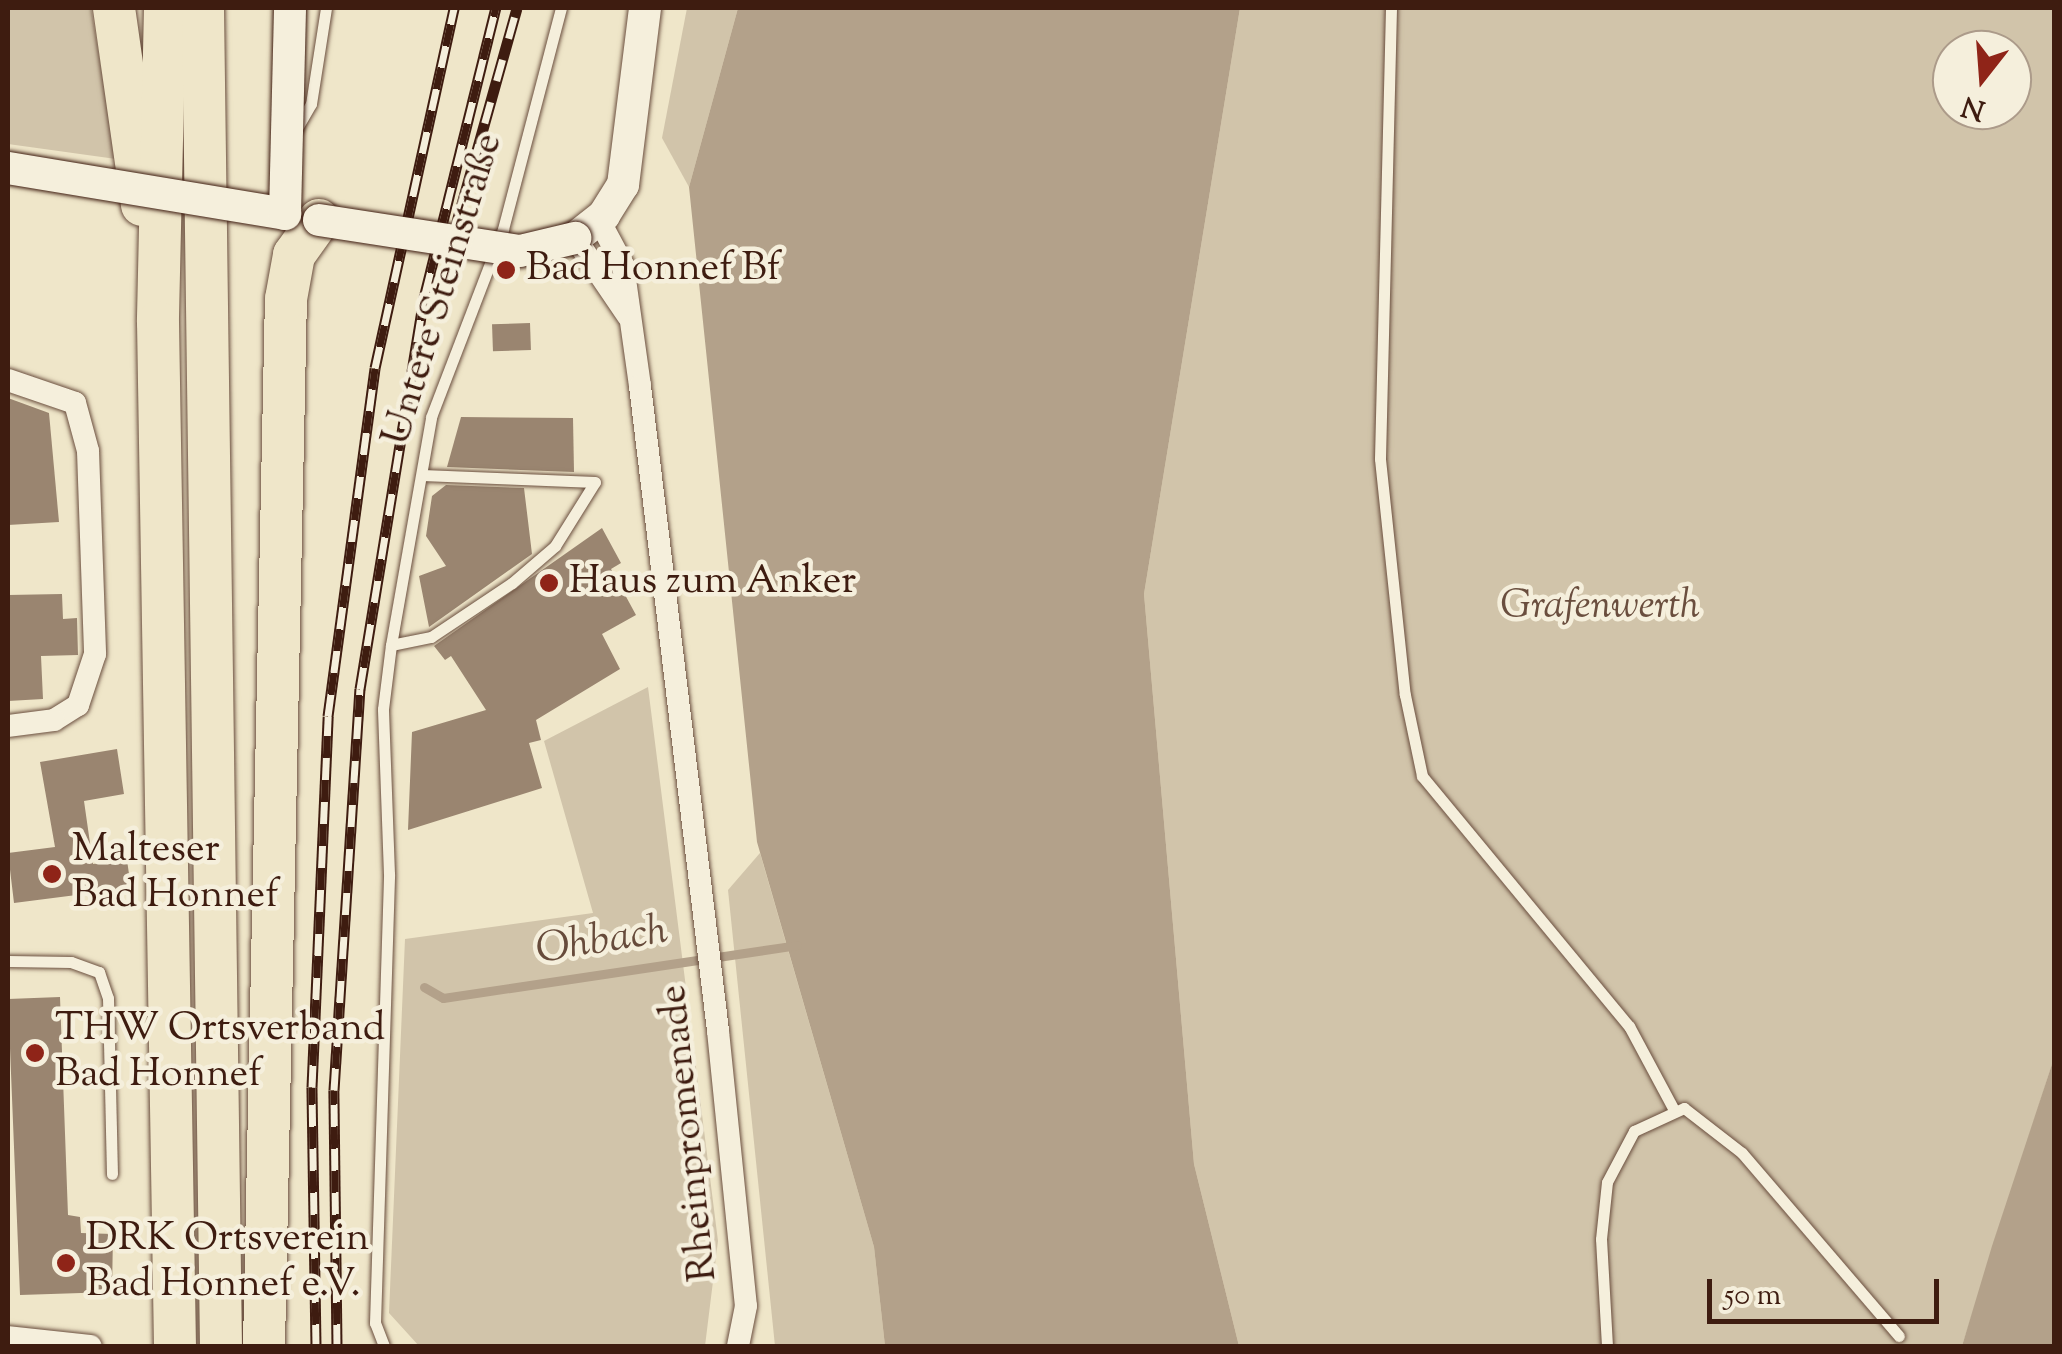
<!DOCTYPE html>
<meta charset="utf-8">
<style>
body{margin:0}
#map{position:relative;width:2062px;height:1354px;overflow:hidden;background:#efe6c9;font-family:"Sorts Mill Goudy",serif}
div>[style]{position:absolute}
.green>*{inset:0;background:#d1c4aa}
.water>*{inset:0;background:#b3a18a}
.stream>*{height:9px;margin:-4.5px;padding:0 4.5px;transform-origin:4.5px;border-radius:4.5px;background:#b3a18a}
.building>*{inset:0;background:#9a8570;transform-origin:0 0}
.roads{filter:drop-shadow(0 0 2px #6a4e3e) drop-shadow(0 0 2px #6a4e3e)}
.lane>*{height:11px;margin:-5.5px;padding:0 5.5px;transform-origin:5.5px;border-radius:5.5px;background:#f5efdc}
.street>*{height:22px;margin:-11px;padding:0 11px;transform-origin:11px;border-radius:11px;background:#f5efdc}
.secondary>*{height:32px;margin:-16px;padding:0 16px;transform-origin:16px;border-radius:16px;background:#f5efdc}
.highway>*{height:42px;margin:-21px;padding:0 21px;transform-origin:21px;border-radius:21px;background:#efe6c9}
.rail>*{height:11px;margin-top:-5.5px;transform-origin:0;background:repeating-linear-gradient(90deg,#f5efdc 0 22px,#3e1c10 0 44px);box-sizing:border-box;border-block:2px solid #3e1c10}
.bridges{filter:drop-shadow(0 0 2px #3e1c10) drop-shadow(0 0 2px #3e1c10)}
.secondary-bridge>*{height:32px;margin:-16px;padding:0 16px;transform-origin:16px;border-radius:16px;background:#f5efdc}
.dots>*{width:28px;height:28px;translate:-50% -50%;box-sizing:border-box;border:5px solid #f5efdc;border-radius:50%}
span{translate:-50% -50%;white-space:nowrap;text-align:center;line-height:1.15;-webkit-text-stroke:9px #f5efdc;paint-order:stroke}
.poi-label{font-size:40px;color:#3e1c10}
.left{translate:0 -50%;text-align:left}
.street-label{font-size:40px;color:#3e1c10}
.park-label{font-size:40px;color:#6a4e3e;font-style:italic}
.water-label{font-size:42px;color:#674b3b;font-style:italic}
.frame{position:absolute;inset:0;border:10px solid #3e1c10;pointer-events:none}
.north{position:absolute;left:1932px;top:30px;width:100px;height:100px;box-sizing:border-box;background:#f5efdc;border:2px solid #ac9b8a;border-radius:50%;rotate:197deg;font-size:28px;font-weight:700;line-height:40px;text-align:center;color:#3e1c10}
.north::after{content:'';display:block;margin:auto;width:35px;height:45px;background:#8f2418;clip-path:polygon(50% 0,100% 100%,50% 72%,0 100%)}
.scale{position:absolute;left:1707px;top:1279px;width:232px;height:45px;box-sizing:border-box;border:5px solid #3e1c10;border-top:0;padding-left:12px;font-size:30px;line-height:35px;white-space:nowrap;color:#3e1c10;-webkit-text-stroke:8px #f5efdc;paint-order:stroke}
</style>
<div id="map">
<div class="green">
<i style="clip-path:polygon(8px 8px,91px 8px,116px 159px,8px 144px)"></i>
<i style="clip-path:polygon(687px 8px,738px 8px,689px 187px,662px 138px)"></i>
<i style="clip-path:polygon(evenodd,1240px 8px,2054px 8px,2054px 1058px,1962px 1346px,1239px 1346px,1194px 1164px,1144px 594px,1240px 8px,1952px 50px,2012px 50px,2012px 110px,1952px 110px,1952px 50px)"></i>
<i style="clip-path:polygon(648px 687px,718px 1241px,705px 1346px,419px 1346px,389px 1313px,405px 939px,593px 913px,544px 741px)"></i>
<i style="clip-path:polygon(760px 853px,874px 1247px,885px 1346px,775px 1346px,728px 890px)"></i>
</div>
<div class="water">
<i style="clip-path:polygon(738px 8px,1240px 8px,1144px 594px,1194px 1164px,1239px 1346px,885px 1346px,874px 1247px,757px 842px,689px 187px)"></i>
<i style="clip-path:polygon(2054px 1058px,2054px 1346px,1962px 1346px,1992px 1246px)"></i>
</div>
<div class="stream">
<i style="left:424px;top:987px;width:22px;rotate:30deg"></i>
<i style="left:443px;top:998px;width:358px;rotate:-8.5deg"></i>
</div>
<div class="building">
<i style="left:530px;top:323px;width:27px;height:38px;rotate:88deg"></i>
<i style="clip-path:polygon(8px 398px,49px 413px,59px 522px,8px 525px)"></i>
<i style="clip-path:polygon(461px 417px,573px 418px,574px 472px,447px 467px)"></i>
<i style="clip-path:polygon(446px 485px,524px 488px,532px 554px,429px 627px,419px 576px,446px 566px,426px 536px,432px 496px)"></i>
<i style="clip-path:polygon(602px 528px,621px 563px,611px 569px,636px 615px,602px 634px,620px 669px,536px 720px,541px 740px,529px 743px,542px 788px,408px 830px,412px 732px,486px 710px,451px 656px,445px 660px,434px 646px)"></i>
<i style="clip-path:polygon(62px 594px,63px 619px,77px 618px,78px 655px,41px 656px,43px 699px,8px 701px,8px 595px)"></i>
<i style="clip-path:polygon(117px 749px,124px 794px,84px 801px,93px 864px,127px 860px,131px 888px,14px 903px,8px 853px,55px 847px,40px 762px)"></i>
<i style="clip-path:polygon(60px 997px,68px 1215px,80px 1217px,81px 1233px,113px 1234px,112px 1292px,20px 1295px,8px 999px)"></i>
</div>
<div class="roads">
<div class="lane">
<i style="left:1391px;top:8px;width:451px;rotate:91.4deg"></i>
<i style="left:1380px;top:459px;width:237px;rotate:84deg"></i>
<i style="left:1405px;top:695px;width:83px;rotate:78.1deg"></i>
<i style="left:1422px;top:776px;width:325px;rotate:50.4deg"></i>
<i style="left:1629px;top:1026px;width:95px;rotate:61.8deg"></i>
<i style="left:297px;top:128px;width:28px;rotate:-60deg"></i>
<i style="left:311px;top:104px;width:97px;rotate:-81.1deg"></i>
<i style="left:391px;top:645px;width:41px;rotate:-11.3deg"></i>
<i style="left:431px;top:637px;width:97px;rotate:-33.7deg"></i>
<i style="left:512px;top:583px;width:57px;rotate:-40.7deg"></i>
<i style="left:555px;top:546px;width:75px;rotate:-58deg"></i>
<i style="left:595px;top:482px;width:173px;rotate:-177.7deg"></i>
<i style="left:8px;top:961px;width:63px;rotate:0.9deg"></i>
<i style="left:71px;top:962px;width:30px;rotate:20deg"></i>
<i style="left:99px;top:972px;width:28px;rotate:71deg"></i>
<i style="left:108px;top:998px;width:176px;rotate:88.7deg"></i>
<i style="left:384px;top:1346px;width:25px;rotate:-111deg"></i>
<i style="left:375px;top:1323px;width:449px;rotate:-88.2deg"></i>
<i style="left:389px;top:874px;width:165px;rotate:-92.1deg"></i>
<i style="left:383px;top:709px;width:64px;rotate:-82.9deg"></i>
<i style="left:391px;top:645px;width:231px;rotate:-80deg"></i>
<i style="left:431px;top:417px;width:201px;rotate:-69deg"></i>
<i style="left:503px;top:229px;width:228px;rotate:-75.3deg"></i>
<i style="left:1607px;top:1346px;width:107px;rotate:-93.2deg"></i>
<i style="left:1601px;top:1239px;width:57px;rotate:-84deg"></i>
<i style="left:1607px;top:1182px;width:58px;rotate:-62.1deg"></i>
<i style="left:1634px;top:1131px;width:55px;rotate:-24.7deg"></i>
<i style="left:1684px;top:1108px;width:73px;rotate:37.8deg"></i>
<i style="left:1742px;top:1153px;width:241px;rotate:49.4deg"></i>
</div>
<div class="street">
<i style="left:599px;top:220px;width:51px;rotate:61.9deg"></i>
<i style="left:623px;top:265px;width:122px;rotate:82deg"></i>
<i style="left:640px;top:386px;width:650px;rotate:83.1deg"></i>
<i style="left:718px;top:1031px;width:276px;rotate:84.2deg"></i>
<i style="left:746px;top:1306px;width:41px;rotate:101.3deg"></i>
<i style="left:575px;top:238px;width:94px;rotate:55.8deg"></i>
<i style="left:8px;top:380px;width:71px;rotate:18.9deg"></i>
<i style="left:75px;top:403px;width:50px;rotate:74.8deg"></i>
<i style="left:88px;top:451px;width:203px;rotate:88deg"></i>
<i style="left:95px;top:654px;width:54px;rotate:108.4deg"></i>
<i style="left:78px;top:705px;width:28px;rotate:148deg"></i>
<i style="left:54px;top:720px;width:46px;rotate:172.6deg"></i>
<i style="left:8px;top:1337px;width:83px;rotate:6.2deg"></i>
</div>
<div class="secondary">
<i style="left:575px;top:238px;width:37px;rotate:-38deg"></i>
<i style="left:604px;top:215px;width:36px;rotate:-58deg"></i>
<i style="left:623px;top:185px;width:178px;rotate:-82.9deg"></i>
</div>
<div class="highway">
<i style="left:114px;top:8px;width:199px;rotate:81.9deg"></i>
<i style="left:165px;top:8px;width:314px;rotate:91.3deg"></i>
<i style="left:158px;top:322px;width:1024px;rotate:89.05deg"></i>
<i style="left:203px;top:8px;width:1338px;rotate:89.23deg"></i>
<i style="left:264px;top:1346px;width:1047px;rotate:-88.8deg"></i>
<i style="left:286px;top:299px;width:45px;rotate:-79.7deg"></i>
<i style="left:294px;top:255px;width:43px;rotate:-54.5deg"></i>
</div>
</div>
<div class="rail">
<i style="left:449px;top:250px;width:251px;rotate:-74.3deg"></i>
<i style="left:316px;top:1346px;width:259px;rotate:-90.9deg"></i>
<i style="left:312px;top:1087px;width:371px;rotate:-87.5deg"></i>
<i style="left:328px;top:716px;width:351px;rotate:-82.3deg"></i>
<i style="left:375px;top:368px;width:369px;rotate:-77.6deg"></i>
<i style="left:337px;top:1346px;width:256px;rotate:-90.7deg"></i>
<i style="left:334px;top:1090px;width:402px;rotate:-86.3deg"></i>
<i style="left:360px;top:689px;width:400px;rotate:-80.7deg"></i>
<i style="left:425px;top:294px;width:295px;rotate:-76.1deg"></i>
</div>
<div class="bridges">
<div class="secondary-bridge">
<i style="left:8px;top:168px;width:281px;rotate:9.4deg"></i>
<i style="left:285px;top:214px;width:206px;rotate:-88.6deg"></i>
<i style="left:319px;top:220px;width:203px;rotate:8.8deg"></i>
<i style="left:520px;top:251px;width:57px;rotate:-13.3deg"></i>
</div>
</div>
<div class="dots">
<i style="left:506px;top:270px;background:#8f2418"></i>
<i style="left:549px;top:583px;background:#8f2418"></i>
<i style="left:52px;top:874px;background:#8f2418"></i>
<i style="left:35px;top:1053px;background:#8f2418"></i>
<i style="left:66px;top:1263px;background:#8f2418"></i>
</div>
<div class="poi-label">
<span class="left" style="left:526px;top:270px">Bad Honnef Bf</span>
<span class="left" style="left:569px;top:583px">Haus zum Anker</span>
<span class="left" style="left:72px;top:874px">Malteser<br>Bad Honnef</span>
<span class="left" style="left:55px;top:1053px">THW Ortsverband<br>Bad Honnef</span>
<span class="left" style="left:86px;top:1263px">DRK Ortsverein<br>Bad Honnef e.V.</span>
</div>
<div class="street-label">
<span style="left:444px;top:290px;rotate:-73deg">Untere Steinstraße</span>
<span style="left:690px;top:1133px;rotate:-96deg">Rheinpromenade</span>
</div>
<div class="park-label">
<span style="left:1600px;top:608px">Grafenwerth</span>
</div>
<div class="water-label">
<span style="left:602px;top:942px;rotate:-9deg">Ohbach</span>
</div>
<div class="frame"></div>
<div class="north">N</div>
<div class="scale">50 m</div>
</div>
